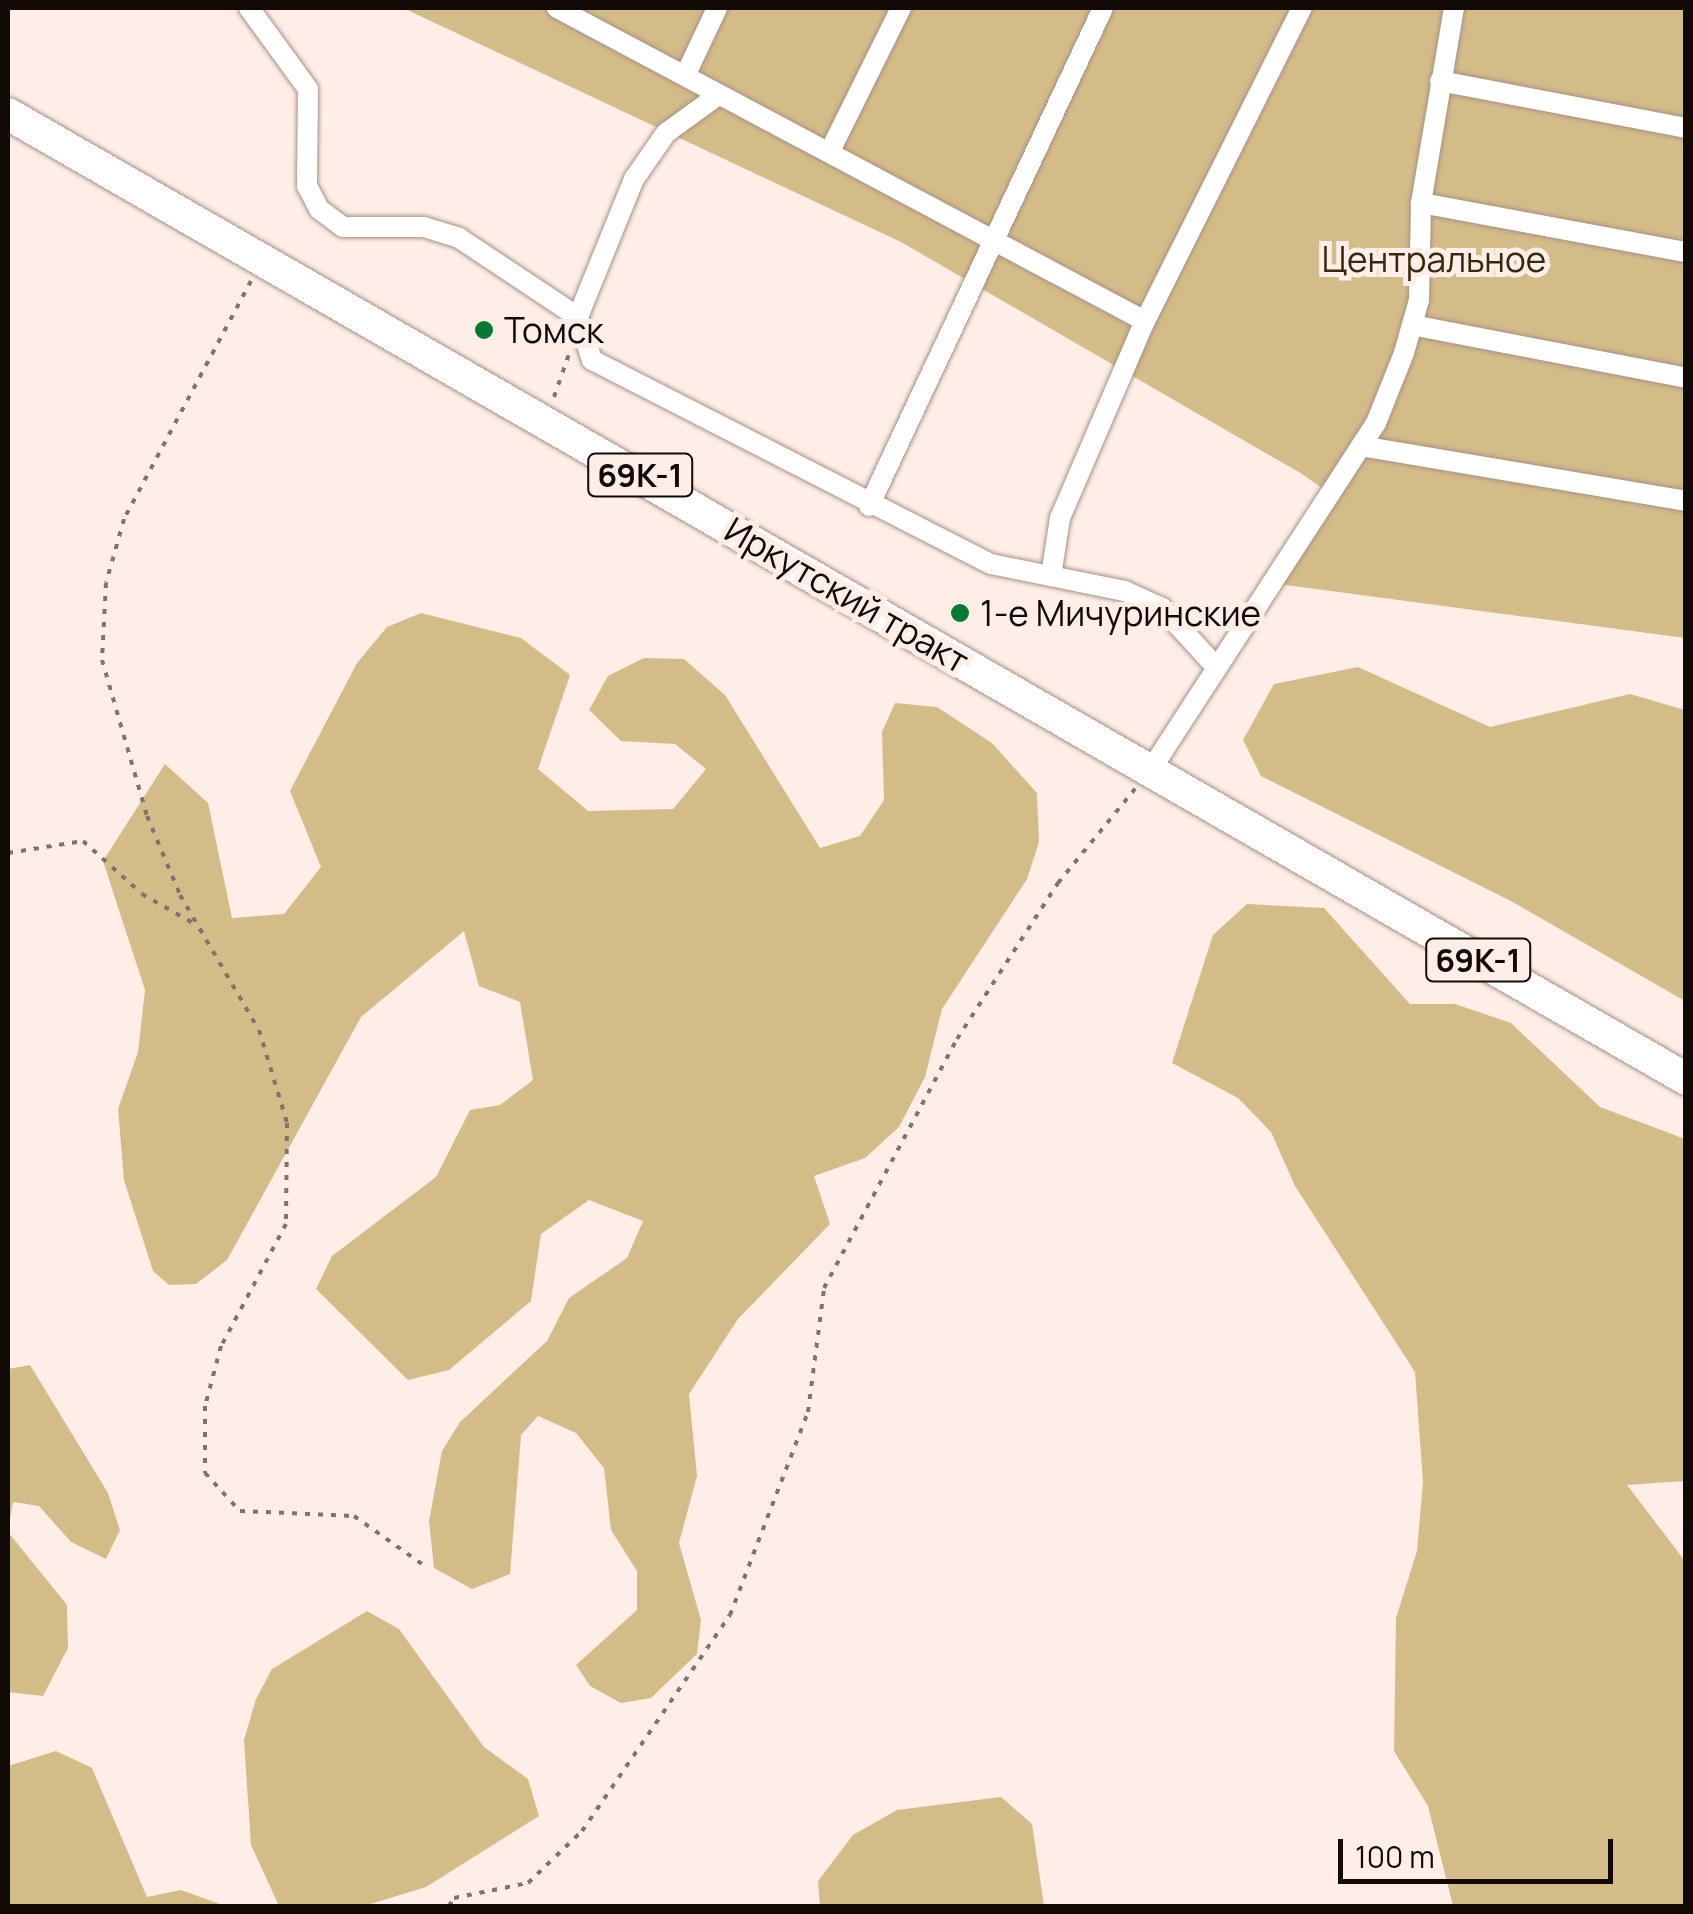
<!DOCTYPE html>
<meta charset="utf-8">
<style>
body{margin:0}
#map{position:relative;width:1693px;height:1914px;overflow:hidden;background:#feeee7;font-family:Manrope,sans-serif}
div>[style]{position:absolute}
.green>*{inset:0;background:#d4bc88}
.path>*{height:4px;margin-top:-2px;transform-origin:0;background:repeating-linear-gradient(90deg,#7e736e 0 5px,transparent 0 13px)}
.roads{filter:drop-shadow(0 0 2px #a79085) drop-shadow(0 0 2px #a79085)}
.street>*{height:20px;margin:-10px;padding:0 10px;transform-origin:10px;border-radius:10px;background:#fff}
.primary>*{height:32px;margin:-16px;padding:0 16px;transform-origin:16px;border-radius:16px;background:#fff}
.dots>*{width:28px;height:28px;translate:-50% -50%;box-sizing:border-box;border:5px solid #feeee7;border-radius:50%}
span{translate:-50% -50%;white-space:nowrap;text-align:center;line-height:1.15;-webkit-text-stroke:10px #feeee7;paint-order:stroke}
.shield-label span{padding:2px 8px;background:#feeee7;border:2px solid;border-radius:8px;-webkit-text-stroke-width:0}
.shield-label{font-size:32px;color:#120a07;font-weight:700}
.park-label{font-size:35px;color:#362a0d}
.poi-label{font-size:35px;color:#120a07}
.left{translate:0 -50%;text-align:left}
.street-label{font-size:35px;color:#120a07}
.frame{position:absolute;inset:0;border:10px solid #120a07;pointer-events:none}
.scale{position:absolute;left:1338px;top:1839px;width:275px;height:45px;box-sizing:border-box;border:5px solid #120a07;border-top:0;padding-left:12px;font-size:30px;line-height:35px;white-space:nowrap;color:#120a07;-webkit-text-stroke:8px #feeee7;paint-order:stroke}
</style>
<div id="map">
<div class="green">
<i style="clip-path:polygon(403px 8px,1685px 8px,1685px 638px,1271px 583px,1326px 491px,1302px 474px,901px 242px)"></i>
<i style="clip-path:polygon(421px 613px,521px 638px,570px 675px,538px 769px,588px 811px,673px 809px,706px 769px,675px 744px,621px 741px,589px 710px,608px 676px,644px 658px,684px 659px,725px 695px,820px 848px,860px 836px,884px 800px,882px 732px,895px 703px,937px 707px,992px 743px,1037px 793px,1039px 842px,1027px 879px,942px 1009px,925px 1077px,899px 1127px,865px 1158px,814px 1176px,830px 1224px,738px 1319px,689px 1394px,697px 1476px,679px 1543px,701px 1620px,697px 1654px,651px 1698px,621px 1703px,590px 1686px,576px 1665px,637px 1610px,637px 1571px,611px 1530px,604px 1468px,576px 1433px,538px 1416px,521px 1435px,510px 1574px,472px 1589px,434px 1568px,429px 1521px,442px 1451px,460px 1422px,547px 1341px,569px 1298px,627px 1258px,643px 1221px,589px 1200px,541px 1234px,531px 1301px,449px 1370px,408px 1380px,316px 1289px,332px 1256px,436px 1177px,470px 1110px,500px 1105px,533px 1080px,520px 1002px,479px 986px,464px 931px,361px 1017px,227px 1260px,196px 1284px,169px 1285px,153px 1271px,124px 1180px,118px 1109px,138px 1052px,145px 990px,103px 861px,165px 764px,208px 803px,232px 918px,284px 914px,321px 867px,290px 791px,357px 663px,387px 627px)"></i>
<i style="clip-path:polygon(1358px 667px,1490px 727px,1630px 694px,1685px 710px,1685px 1001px,1511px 901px,1261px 776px,1243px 740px,1274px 684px)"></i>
<i style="clip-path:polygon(1247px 904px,1324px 908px,1410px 1004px,1455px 1004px,1511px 1023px,1600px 1107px,1685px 1139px,1685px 1481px,1627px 1485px,1685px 1561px,1685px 1906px,1453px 1906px,1428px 1806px,1394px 1751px,1396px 1618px,1417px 1551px,1423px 1482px,1415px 1372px,1295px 1186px,1271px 1132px,1238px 1098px,1172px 1063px,1213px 935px)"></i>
<i style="clip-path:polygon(30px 1365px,108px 1493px,120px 1530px,106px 1559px,71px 1542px,39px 1506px,13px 1502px,8px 1531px,8px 1369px)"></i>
<i style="clip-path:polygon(8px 1532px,67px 1605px,68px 1648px,43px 1696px,8px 1692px)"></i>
<i style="clip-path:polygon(367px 1611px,399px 1629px,484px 1747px,528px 1779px,539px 1816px,426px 1887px,364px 1906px,279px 1906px,251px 1845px,244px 1740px,256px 1699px,272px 1669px)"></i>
<i style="clip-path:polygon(56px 1751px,92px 1768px,147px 1897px,181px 1890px,225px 1906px,8px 1906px,8px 1766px)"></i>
<i style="clip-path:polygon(1001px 1797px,1032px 1824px,1044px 1906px,820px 1906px,818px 1881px,853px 1835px,897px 1810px)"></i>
</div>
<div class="path">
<i style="left:251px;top:281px;width:270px;rotate:118.1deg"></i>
<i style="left:124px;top:519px;width:66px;rotate:105.7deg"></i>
<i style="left:106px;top:583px;width:77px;rotate:93deg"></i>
<i style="left:102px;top:660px;width:162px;rotate:73.9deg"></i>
<i style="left:147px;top:816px;width:86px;rotate:67.3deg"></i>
<i style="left:180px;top:895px;width:156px;rotate:59.7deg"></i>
<i style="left:259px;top:1030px;width:97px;rotate:73.2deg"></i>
<i style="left:287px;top:1123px;width:101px;rotate:90.6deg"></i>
<i style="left:286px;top:1224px;width:138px;rotate:118deg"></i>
<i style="left:221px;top:1346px;width:62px;rotate:104.9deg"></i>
<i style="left:205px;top:1406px;width:67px;rotate:90deg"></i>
<i style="left:205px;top:1473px;width:52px;rotate:47.4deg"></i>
<i style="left:240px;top:1511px;width:114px;rotate:2.5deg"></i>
<i style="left:354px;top:1516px;width:83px;rotate:35.2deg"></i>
<i style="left:554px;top:397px;width:46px;rotate:-70.8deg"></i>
<i style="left:8px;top:853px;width:76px;rotate:-9.1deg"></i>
<i style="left:83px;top:841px;width:79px;rotate:41.9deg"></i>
<i style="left:142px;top:894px;width:59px;rotate:29.6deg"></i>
<i style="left:449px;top:1906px;width:9px;rotate:-58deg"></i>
<i style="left:454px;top:1898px;width:76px;rotate:-11.5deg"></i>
<i style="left:528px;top:1883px;width:75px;rotate:-43.9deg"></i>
<i style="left:582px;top:1831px;width:262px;rotate:-55.6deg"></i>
<i style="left:730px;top:1615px;width:217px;rotate:-69deg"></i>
<i style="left:808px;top:1412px;width:125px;rotate:-82.6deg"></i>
<i style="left:824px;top:1288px;width:282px;rotate:-61.9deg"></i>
<i style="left:957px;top:1039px;width:186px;rotate:-57.1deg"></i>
<i style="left:1058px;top:883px;width:122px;rotate:-50.7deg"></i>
</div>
<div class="roads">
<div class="street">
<i style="left:249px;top:8px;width:100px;rotate:53.9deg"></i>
<i style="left:308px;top:89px;width:97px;rotate:90.6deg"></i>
<i style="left:307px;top:186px;width:26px;rotate:62deg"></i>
<i style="left:319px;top:209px;width:30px;rotate:37deg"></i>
<i style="left:343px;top:227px;width:81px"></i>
<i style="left:424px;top:227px;width:37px;rotate:17deg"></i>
<i style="left:459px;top:238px;width:143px;rotate:33.6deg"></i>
<i style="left:557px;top:8px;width:666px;rotate:28.03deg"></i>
<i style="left:686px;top:74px;width:73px;rotate:-64.8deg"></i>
<i style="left:1440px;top:81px;width:250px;rotate:10.8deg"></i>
<i style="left:717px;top:96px;width:63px;rotate:144deg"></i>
<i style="left:666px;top:133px;width:56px;rotate:124.8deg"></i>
<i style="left:634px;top:179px;width:149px;rotate:112.1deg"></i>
<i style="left:578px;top:317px;width:45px;rotate:72deg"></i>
<i style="left:592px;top:360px;width:448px;rotate:27.1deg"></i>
<i style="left:991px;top:564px;width:137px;rotate:11.4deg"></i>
<i style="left:1125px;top:591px;width:41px;rotate:24.7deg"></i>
<i style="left:1162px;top:608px;width:81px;rotate:47.5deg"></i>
<i style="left:831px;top:149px;width:157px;rotate:-63.6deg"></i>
<i style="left:1421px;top:203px;width:269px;rotate:10.5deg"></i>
<i style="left:1412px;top:325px;width:279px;rotate:10.9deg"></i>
<i style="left:1361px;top:446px;width:330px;rotate:9.6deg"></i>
<i style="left:869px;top:506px;width:550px;rotate:-64.83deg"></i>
<i style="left:1051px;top:576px;width:59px;rotate:-81.2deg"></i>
<i style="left:1060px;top:518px;width:215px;rotate:-66.7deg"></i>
<i style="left:1145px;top:321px;width:350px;rotate:-63.4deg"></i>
<i style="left:1150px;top:771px;width:415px;rotate:-57deg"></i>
<i style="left:1376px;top:423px;width:75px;rotate:-68.2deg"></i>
<i style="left:1404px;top:353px;width:55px;rotate:-74.2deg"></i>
<i style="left:1419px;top:300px;width:97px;rotate:-88.8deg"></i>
<i style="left:1421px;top:203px;width:198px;rotate:-80.4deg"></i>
</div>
<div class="primary">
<i style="left:8px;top:114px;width:1936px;rotate:29.9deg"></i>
</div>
</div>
<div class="dots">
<i style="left:484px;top:330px;background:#057b31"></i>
<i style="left:960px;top:613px;background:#057b31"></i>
</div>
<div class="shield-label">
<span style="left:640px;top:475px">69К-1</span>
<span style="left:1478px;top:960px">69К-1</span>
</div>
<div class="park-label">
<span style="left:1434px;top:259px">Центральное</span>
</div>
<div class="poi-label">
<span class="left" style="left:504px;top:330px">Томск</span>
<span class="left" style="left:980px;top:613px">1-е Мичуринские</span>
</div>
<div class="street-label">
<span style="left:847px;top:595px;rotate:30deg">Иркутский тракт</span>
</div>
<div class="frame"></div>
<div class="scale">100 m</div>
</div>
